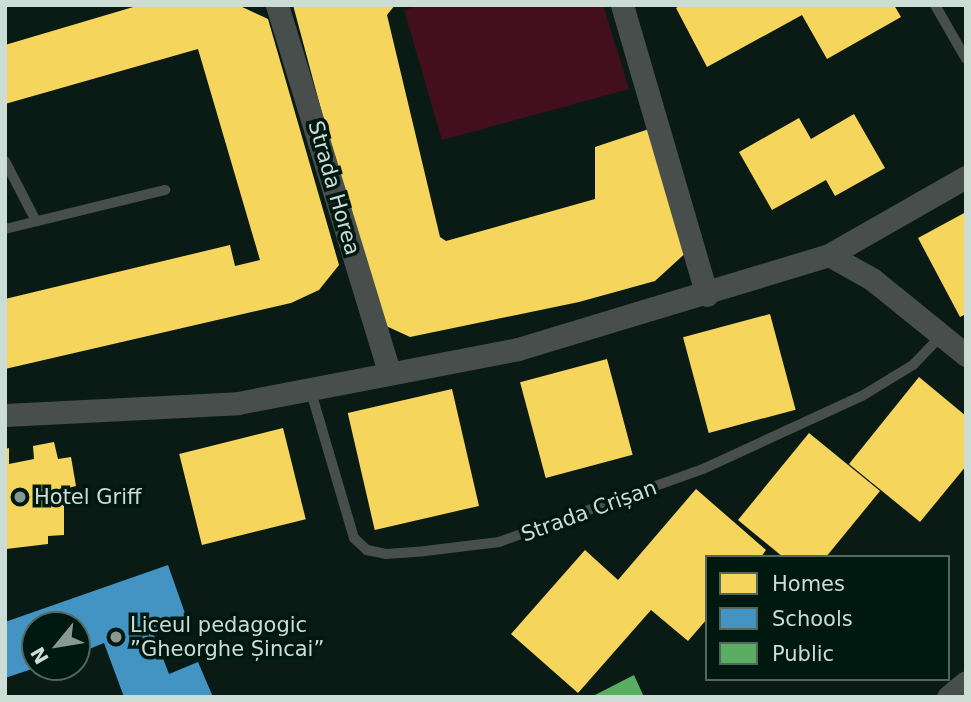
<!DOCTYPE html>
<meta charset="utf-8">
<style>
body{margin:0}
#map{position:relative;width:971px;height:702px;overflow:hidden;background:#0a1b16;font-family:"DejaVu Sans",sans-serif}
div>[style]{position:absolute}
.green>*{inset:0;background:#430f1f}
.homes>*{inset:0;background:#f6d55c;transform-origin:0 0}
.schools>*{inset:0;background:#4393c3}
.public>*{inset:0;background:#5aae61}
.service>*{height:10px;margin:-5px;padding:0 5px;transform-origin:5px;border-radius:5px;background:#474e4b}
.minor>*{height:23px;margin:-11.5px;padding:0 11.5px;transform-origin:11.5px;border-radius:11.5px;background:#474e4b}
.dots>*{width:19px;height:19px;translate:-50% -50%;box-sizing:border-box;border:4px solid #001910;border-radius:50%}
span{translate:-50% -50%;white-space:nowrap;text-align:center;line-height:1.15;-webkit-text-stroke:7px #001910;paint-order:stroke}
.street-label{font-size:21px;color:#ccddd6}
.poi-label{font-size:21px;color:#ccddd6}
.left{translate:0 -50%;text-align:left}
.frame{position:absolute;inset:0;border:7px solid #ccddd6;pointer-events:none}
.legend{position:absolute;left:705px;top:555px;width:245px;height:126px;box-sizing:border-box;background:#001910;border:2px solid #52675f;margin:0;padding:9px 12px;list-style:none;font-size:21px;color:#ccddd6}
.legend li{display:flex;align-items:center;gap:14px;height:35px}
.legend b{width:35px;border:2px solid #52675f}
.north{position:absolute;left:21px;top:611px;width:70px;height:70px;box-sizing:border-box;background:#001910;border:2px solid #52675f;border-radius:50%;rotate:240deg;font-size:19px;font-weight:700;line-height:28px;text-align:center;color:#ccddd6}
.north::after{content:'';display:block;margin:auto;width:24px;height:32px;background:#889993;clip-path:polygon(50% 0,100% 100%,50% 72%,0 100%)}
</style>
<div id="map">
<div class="green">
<i style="clip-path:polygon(422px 5px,603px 5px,629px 89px,442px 140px,404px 10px)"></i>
</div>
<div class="homes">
<i style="clip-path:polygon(140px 5px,238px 5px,268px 19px,339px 265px,319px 290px,291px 303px,5px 369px,5px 299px,230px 245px,235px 266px,260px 260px,198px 49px,5px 104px,5px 45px)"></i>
<i style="clip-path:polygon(293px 5px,395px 5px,387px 15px,440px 237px,446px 241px,595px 199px,595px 147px,655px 127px,690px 249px,655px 281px,579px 302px,410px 337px,384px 325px,362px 262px)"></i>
<i style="clip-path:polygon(681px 5px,894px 5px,901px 17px,827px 59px,802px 15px,707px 67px,676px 8px)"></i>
<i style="clip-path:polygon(854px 114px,885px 168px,835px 196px,826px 180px,772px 210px,739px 152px,799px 118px,811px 139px)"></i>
<i style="clip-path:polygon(966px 212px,966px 314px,960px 317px,918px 238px)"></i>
<i style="left:770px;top:314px;width:99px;height:90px;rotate:75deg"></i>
<i style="left:607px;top:359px;width:99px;height:90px;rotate:75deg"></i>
<i style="clip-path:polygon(919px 377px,966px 416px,966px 466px,920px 522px,849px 464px)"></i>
<i style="left:452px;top:389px;width:120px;height:107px;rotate:77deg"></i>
<i style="left:283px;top:428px;width:94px;height:107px;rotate:76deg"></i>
<i style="clip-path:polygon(809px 433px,880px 491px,826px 557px,783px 557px,738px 520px)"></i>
<i style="clip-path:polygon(54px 442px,58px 459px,71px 457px,76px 486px,64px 489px,64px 535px,48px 536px,48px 544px,6px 549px,5px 449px,9px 448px,9px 464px,34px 459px,33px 446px)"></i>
<i style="clip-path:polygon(696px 489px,766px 550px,761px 557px,707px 557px,707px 619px,688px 641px,651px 610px,578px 693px,511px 634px,585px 550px,618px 580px)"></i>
</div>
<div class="schools">
<i style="clip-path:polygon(168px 565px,186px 616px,152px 630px,169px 674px,198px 662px,213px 697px,124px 697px,104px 643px,77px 654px,77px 625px,35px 625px,35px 668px,5px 678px,5px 622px)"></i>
</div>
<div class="public">
<i style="clip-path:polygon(634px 675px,644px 697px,591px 697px)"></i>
</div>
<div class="service">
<i style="left:935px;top:5px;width:62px;rotate:60.1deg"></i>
<i style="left:5px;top:161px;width:65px;rotate:62.7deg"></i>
<i style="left:5px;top:229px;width:165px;rotate:-13.7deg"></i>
<i style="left:311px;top:392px;width:152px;rotate:73.6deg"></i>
<i style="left:354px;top:538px;width:18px;rotate:43deg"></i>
<i style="left:367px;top:550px;width:19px;rotate:12deg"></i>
<i style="left:386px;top:554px;width:39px;rotate:-4deg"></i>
<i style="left:425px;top:551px;width:75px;rotate:-6.9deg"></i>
<i style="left:499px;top:542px;width:217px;rotate:-19.7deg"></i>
<i style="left:703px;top:469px;width:175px;rotate:-24.7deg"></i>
<i style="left:862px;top:396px;width:60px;rotate:-31.3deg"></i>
<i style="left:913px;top:365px;width:42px;rotate:-46deg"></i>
</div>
<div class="minor">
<i style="left:277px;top:5px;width:383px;rotate:73deg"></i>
<i style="left:622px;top:5px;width:302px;rotate:73.7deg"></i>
<i style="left:829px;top:255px;width:49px;rotate:29.2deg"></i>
<i style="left:872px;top:279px;width:121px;rotate:39deg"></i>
<i style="left:5px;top:415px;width:233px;rotate:-2.9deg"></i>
<i style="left:238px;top:403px;width:285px;rotate:-10.9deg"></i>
<i style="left:518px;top:349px;width:325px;rotate:-16.8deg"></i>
<i style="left:829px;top:255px;width:158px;rotate:-29.7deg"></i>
<i style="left:948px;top:697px;width:23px;rotate:-40deg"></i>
</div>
<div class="dots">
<i style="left:20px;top:497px;background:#889993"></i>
<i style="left:116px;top:637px;background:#889993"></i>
</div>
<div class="street-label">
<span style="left:334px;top:188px;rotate:74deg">Strada Horea</span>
<span style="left:589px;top:511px;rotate:-20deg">Strada Crișan</span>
</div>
<div class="poi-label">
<span class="left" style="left:34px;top:497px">Hotel Griff</span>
<span class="left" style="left:130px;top:637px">Liceul pedagogic<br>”Gheorghe Șincai”</span>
</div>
<div class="frame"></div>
<ul class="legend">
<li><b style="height:19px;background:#f6d55c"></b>Homes</li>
<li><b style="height:19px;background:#4393c3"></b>Schools</li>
<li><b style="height:19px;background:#5aae61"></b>Public</li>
</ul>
<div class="north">N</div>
</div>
